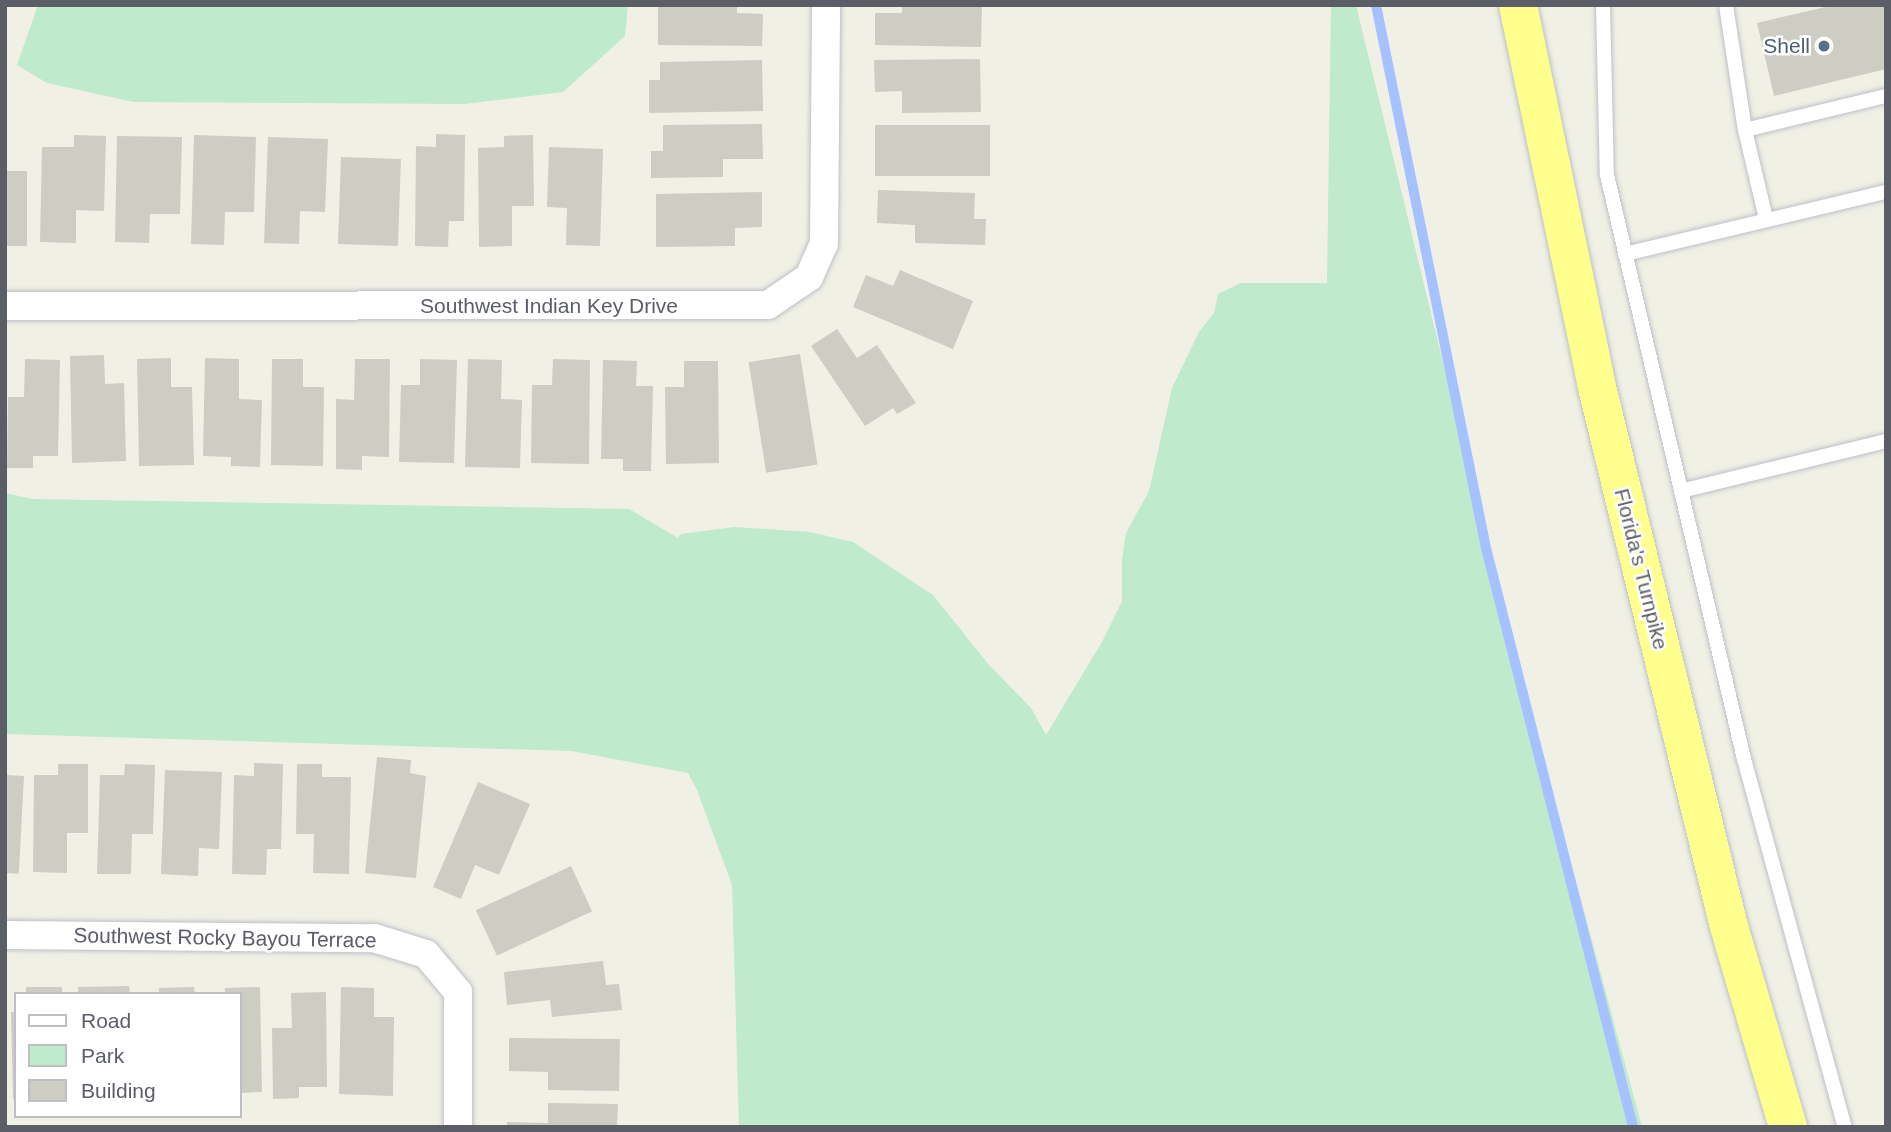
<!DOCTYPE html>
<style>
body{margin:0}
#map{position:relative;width:1891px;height:1132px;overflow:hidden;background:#f0f0e5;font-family:Arial,sans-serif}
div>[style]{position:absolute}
.green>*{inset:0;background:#bfeacb}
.stream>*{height:10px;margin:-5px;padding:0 5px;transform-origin:5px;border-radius:5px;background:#a6c1ff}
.building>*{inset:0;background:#cecdc4;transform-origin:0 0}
.roads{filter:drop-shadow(0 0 2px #bec0c7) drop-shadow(0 0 2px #bec0c7)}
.lane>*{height:14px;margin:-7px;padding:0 7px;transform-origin:7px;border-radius:7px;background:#fff}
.street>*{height:28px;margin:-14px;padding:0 14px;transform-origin:14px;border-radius:14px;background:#fff}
.highway>*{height:38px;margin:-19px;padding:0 19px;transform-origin:19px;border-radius:19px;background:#feff8d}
.dots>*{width:19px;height:19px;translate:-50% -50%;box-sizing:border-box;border:4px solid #fff;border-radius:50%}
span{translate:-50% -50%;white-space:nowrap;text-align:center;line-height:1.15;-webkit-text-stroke:5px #fff;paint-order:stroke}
.service-label{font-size:21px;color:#4e5e75}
.right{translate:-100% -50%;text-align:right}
.street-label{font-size:21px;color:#5c5e67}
.frame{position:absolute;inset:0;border:7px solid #5c5e67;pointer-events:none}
.legend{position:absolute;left:14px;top:992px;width:228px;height:126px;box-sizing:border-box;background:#fff;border:2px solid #bebfc2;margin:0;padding:9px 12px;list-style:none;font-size:21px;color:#5c5e67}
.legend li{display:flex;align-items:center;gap:14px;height:35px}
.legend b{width:35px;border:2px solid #bebfc2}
</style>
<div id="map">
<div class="green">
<i style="clip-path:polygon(38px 5px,628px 5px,625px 36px,563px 92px,464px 104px,134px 102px,47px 83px,17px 65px)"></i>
<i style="clip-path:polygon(1331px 5px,1356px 5px,1504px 613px,1642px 1127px,739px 1127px,732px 885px,697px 790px,688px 773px,572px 751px,5px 734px,5px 493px,33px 499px,629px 509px,678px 538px,681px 534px,734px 527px,810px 532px,853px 542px,933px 595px,989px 665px,1031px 708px,1046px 735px,1102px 642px,1122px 601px,1122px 559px,1126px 533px,1149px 491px,1172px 388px,1199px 332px,1214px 313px,1218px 294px,1241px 283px,1327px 283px)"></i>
</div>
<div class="stream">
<i style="left:1376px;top:5px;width:554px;rotate:78.55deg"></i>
<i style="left:1486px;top:548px;width:597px;rotate:75.75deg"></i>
</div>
<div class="building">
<i style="clip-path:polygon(658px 5px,737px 5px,737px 13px,763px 14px,762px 46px,658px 45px)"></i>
<i style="clip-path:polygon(902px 5px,982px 5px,981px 47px,875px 45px,875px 13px,902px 13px)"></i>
<i style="clip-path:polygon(1834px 5px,1886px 5px,1886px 69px,1774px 96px,1757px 23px)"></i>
<i style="clip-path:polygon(980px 59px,981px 112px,902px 113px,902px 91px,875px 92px,874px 60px)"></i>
<i style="clip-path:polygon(762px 60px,763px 111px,649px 113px,649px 80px,660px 80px,660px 62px)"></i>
<i style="clip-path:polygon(762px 124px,763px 159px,723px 159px,723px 177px,651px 178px,651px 151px,663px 151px,663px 125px)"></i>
<i style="left:875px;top:125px;width:115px;height:51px"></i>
<i style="clip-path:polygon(436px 134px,465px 135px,464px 221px,449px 221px,448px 247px,415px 246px,416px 146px,436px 147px)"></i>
<i style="clip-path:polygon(74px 135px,106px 136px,104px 211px,76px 210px,76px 243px,40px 242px,42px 147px,74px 147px)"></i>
<i style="clip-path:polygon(194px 135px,256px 137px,254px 212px,225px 212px,224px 245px,191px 244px)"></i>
<i style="clip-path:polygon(533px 135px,534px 206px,512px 206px,512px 246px,479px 247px,478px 148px,504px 147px,504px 136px)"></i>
<i style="clip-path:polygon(117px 136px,182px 137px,180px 214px,150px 214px,149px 243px,115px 242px)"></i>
<i style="clip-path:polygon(268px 137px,328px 139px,325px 212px,300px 211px,299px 244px,264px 243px)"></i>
<i style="clip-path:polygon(549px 147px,603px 149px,600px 246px,566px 245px,567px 208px,547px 207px)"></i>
<i style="left:341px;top:157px;width:60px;height:87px;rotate:2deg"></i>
<i style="left:5px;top:171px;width:22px;height:75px"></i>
<i style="clip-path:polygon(878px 190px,975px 193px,974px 219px,986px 219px,985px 245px,915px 243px,915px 225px,877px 223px)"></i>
<i style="clip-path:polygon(762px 192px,762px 227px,735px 228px,735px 246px,656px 247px,656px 194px)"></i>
<i style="clip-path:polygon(900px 270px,973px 301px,953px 349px,853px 307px,866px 275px,893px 286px)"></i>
<i style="clip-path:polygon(837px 329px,857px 358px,877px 345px,916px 403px,897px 414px,893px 408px,865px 426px,811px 346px)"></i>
<i style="left:800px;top:354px;width:112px;height:52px;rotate:81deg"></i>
<i style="clip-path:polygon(104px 355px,105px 384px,124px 383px,126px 461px,72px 463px,70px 356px)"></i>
<i style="clip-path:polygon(171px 358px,171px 387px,192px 387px,194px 465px,139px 466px,137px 359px)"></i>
<i style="clip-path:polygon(205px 358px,239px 359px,239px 399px,262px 400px,260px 467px,231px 466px,231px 457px,203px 456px)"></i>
<i style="clip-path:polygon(25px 359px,60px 360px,58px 456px,33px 456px,33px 468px,7px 468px,8px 397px,24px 397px)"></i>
<i style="clip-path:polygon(272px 359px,303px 359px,303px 387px,324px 387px,323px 466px,271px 465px)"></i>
<i style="clip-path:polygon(355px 359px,390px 359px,389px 457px,362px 456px,362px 470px,336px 469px,336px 399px,354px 400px)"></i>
<i style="clip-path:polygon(420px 359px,457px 360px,454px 463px,399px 462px,401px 385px,420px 385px)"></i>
<i style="clip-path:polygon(468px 359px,502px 360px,501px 399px,522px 400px,520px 468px,465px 467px)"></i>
<i style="clip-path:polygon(553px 359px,590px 360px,589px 464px,531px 463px,532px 385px,552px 385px)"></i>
<i style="clip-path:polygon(603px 360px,637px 361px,636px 386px,653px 386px,651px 471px,623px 471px,623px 459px,601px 459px)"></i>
<i style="clip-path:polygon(684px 361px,718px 361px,719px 463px,666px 464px,665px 387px,684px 387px)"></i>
<i style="clip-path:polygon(377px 757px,411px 760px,410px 773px,426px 776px,416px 878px,365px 873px)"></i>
<i style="clip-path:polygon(254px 763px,283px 764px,281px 849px,267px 849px,266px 875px,232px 874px,234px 775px,254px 776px)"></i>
<i style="clip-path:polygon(58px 764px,88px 764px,88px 833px,67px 833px,67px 873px,33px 872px,34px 775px,58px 775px)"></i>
<i style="clip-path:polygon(125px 764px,155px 765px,153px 834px,132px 834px,131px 874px,97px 874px,100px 775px,124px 775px)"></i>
<i style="clip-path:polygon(297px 764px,322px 764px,322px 777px,351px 777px,349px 874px,313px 873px,314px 834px,296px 834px)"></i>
<i style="clip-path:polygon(165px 770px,222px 772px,219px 849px,199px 848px,198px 876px,161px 874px)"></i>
<i style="left:5px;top:775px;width:19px;height:98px;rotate:3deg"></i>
<i style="clip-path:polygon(478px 782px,530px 804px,499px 875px,475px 865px,461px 899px,433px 887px)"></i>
<i style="left:571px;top:866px;width:50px;height:105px;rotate:65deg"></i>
<i style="clip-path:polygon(603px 961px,606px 985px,619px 984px,622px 1010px,552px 1017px,550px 1000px,507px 1005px,504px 972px)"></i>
<i style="clip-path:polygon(129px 986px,130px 994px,78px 994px,78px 987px)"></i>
<i style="left:26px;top:987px;width:36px;height:7px"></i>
<i style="clip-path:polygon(194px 987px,195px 994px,159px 994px,159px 988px)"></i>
<i style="clip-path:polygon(260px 987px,262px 1092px,240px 1093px,240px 994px,225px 994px,225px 988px)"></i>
<i style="clip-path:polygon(341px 987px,374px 988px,374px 1017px,394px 1017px,393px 1096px,339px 1094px)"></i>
<i style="clip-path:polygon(326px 992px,327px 1087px,299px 1087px,299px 1098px,273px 1099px,272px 1028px,292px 1028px,291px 993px)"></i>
<i style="clip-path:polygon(11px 1012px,16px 1012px,16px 1099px,13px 1099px)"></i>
<i style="clip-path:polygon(509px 1038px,620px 1039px,619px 1091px,548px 1090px,548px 1072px,509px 1071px)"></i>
<i style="clip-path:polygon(548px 1103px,618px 1104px,617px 1127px,507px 1127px,507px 1122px,548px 1123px)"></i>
</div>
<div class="roads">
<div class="lane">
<i style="left:1603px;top:5px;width:170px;rotate:88.7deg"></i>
<i style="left:1607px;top:175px;width:600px;rotate:76.8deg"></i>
<i style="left:1744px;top:759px;width:382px;rotate:74.7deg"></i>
<i style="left:1726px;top:5px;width:126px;rotate:81.4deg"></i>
<i style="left:1745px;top:130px;width:91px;rotate:76.7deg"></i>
<i style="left:1745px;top:130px;width:145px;rotate:-13.6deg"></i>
<i style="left:1625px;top:254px;width:268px;rotate:-13.4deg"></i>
<i style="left:1681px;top:491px;width:211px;rotate:-13.7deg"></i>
</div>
<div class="street">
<i style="left:5px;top:306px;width:763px;rotate:-0.08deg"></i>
<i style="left:768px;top:305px;width:50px;rotate:-34.3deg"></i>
<i style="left:809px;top:277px;width:36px;rotate:-66deg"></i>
<i style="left:824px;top:244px;width:239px;rotate:-89.5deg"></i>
<i style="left:5px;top:935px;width:369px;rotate:0.5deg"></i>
<i style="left:374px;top:938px;width:54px;rotate:17.1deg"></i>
<i style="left:426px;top:954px;width:50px;rotate:49.9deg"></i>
<i style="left:458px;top:992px;width:135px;rotate:90deg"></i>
</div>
<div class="highway">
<i style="left:1518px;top:5px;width:386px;rotate:78.3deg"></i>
<i style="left:1596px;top:383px;width:556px;rotate:76.26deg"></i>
<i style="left:1728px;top:923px;width:213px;rotate:73.6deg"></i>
</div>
</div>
<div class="dots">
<i style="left:1824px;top:46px;background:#5c6f8a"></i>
</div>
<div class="service-label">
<span class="right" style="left:1810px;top:46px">Shell</span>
</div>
<div class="street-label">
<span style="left:549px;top:306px">Southwest Indian Key Drive</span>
<span style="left:1641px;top:569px;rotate:76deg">Florida's Turnpike</span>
<span style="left:225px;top:938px;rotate:1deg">Southwest Rocky Bayou Terrace</span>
</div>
<div class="frame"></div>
<ul class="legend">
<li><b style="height:9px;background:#fff"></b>Road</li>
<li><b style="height:19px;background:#bfeacb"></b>Park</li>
<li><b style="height:19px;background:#cecdc4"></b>Building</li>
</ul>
</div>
